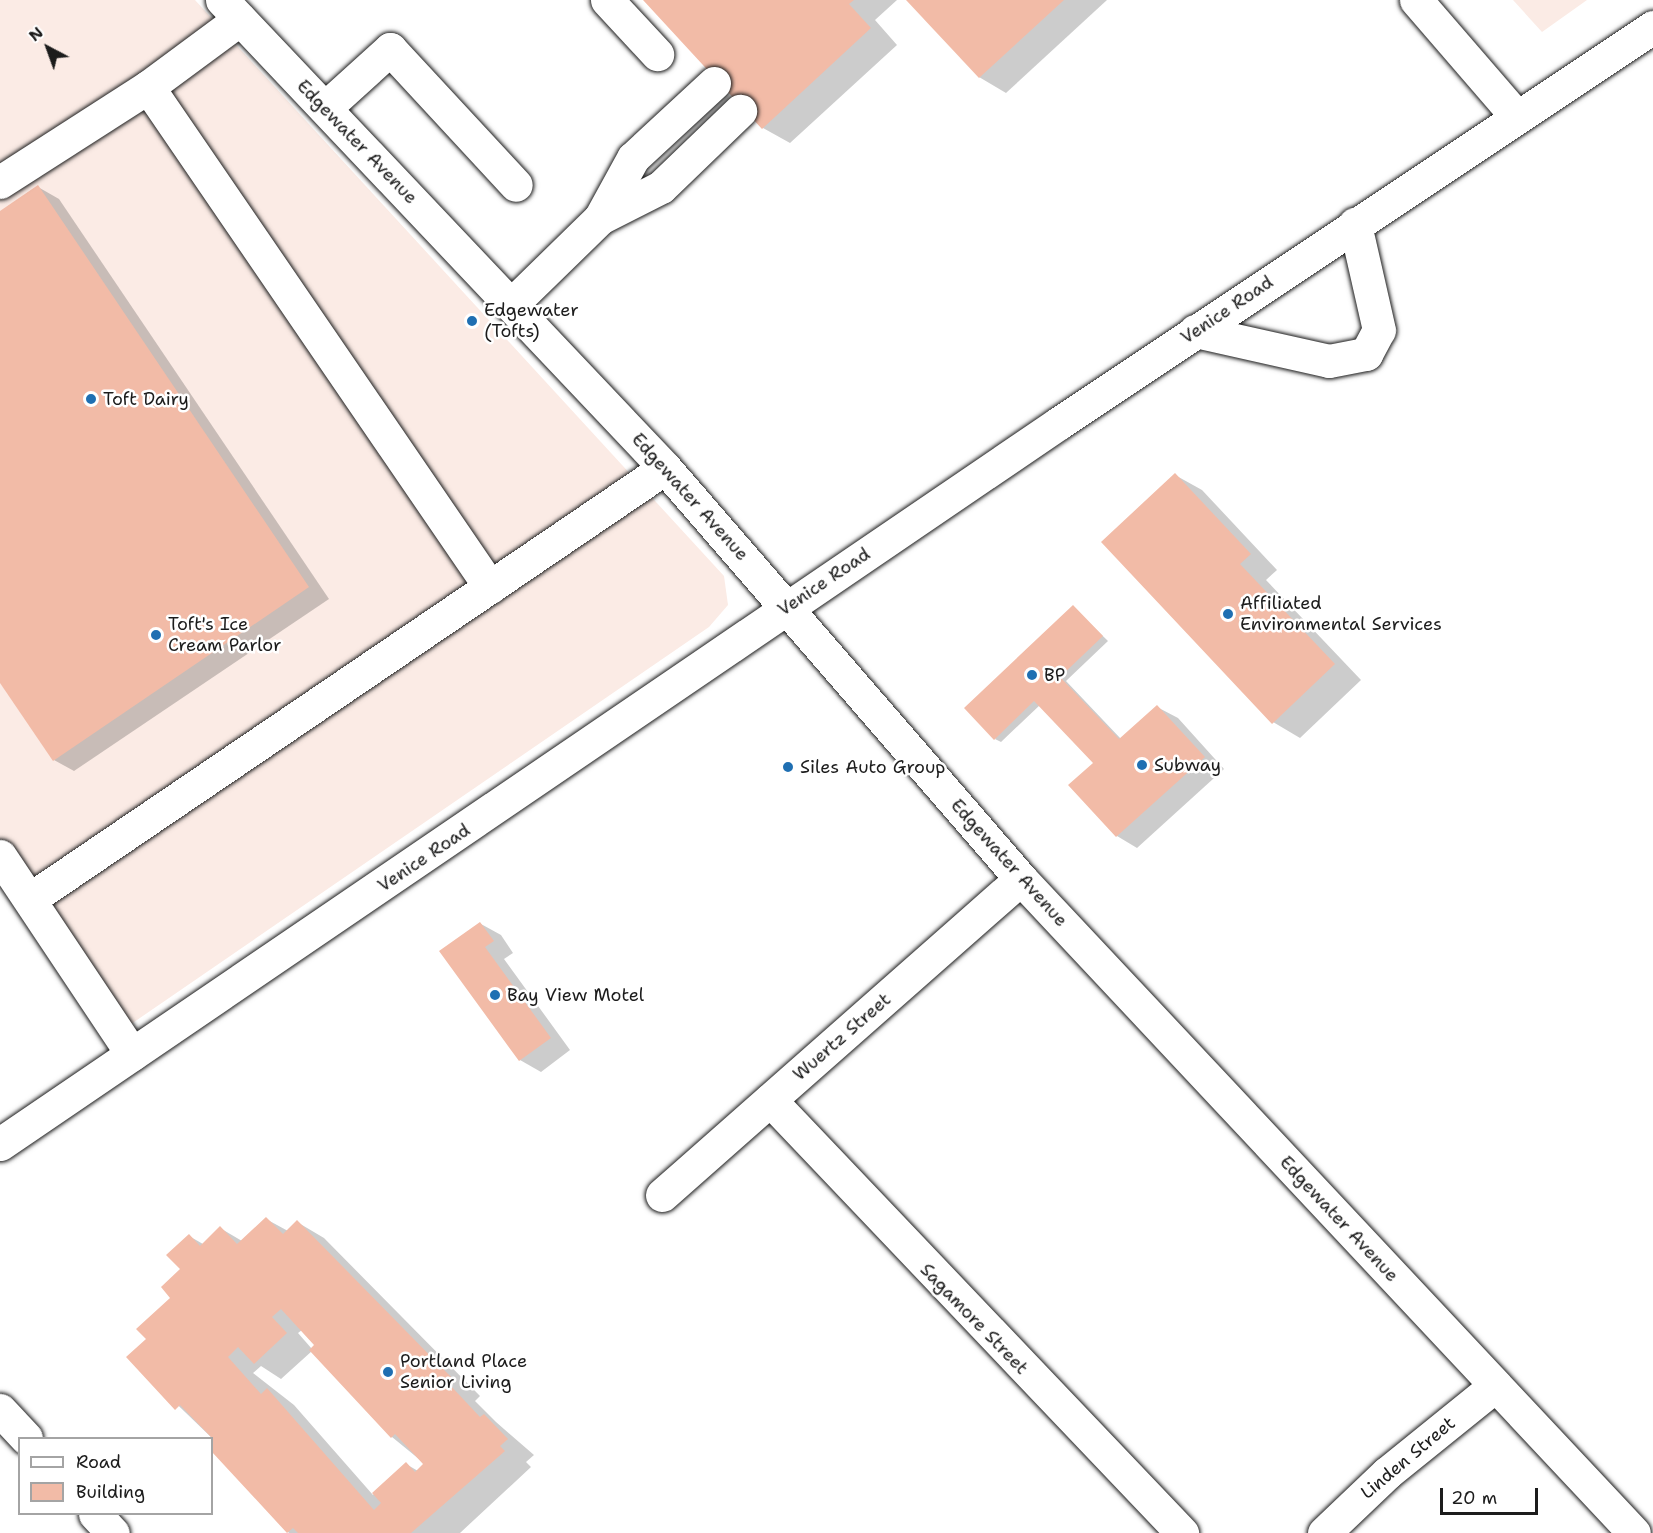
<!DOCTYPE html>
<style>
body{margin:0}
#map{position:relative;width:1653px;height:1533px;overflow:hidden;background:#fff;font-family:"Shantell Sans",sans-serif}
div>[style]{position:absolute}
.built>*{inset:0;background:#fbebe5}
.shadow>*{inset:0;background:#0003}
.building>*{inset:0;background:#f2bba7}
.roads{filter:drop-shadow(0 0 2px #1c1c1c) drop-shadow(0 0 2px #1c1c1c)}
.minor>*{height:33px;margin:-16.5px;padding:0 16.5px;transform-origin:16.5px;border-radius:16.5px;background:#fff}
.major>*{height:33px;margin:-16.5px;padding:0 16.5px;transform-origin:16.5px;border-radius:16.5px;background:#fff}
.dots>*{width:16px;height:16px;translate:-50% -50%;box-sizing:border-box;border:3px solid #fff;border-radius:50%}
span{translate:-50% -50%;white-space:nowrap;text-align:center;line-height:1.15;-webkit-text-stroke:5px #fff;paint-order:stroke}
.street-label{font-size:18px;color:#1c1c1c}
.poi-label{font-size:18px;color:#1c1c1c}
.left{translate:0 -50%;text-align:left}
.legend{position:absolute;left:18px;top:1437px;width:195px;height:78px;box-sizing:border-box;background:#fff;border:2px solid #a4a4a4;margin:0;padding:8px 10px;list-style:none;font-size:18px;color:#1c1c1c}
.legend li{display:flex;align-items:center;gap:12px;height:30px}
.legend b{width:30px;border:2px solid #a4a4a4}
.north{position:absolute;left:18px;top:18px;width:60px;height:60px;-webkit-text-stroke:4px #fff;paint-order:stroke;rotate:319deg;font-size:16px;font-weight:700;line-height:24px;text-align:center;color:#1c1c1c}
.north::after{content:'';display:block;margin:auto;width:21px;height:27px;background:#1c1c1c;clip-path:polygon(50% 0,100% 100%,50% 72%,0 100%)}
.scale{position:absolute;left:1440px;top:1488px;width:98px;height:27px;box-sizing:border-box;border:3px solid #1c1c1c;border-top:0;padding-left:8px;font-size:18px;line-height:21px;white-space:nowrap;color:#1c1c1c;-webkit-text-stroke:4px #fff;paint-order:stroke}
</style>
<div id="map">
<div class="built">
<i style="clip-path:polygon(0 0,195px 0,724px 576px,728px 605px,709px 627px,105px 1042px,0 885px)"></i>
<i style="clip-path:polygon(1513px 0,1587px 0,1542px 32px)"></i>
</div>
<div class="shadow">
<i style="clip-path:polygon(645px 0,897px 0,875px 20px,897px 45px,790px 143px,763px 128px)"></i>
<i style="clip-path:polygon(908px 0,1107px 0,1006px 93px,979px 77px)"></i>
<i style="clip-path:polygon(38px 187px,59px 199px,329px 599px,74px 771px,54px 760px,0 680px,0 213px)"></i>
<i style="clip-path:polygon(1175px 475px,1202px 490px,1277px 570px,1266px 580px,1361px 680px,1300px 738px,1273px 722px)"></i>
<i style="clip-path:polygon(1073px 607px,1108px 641px,1066px 681px,1121px 739px,1157px 707px,1178px 718px,1224px 769px,1137px 848px,1117px 836px,1095px 763px,1040px 705px,1001px 742px,995px 739px)"></i>
<i style="clip-path:polygon(481px 924px,501px 935px,513px 953px,504px 959px,570px 1050px,541px 1072px,520px 1060px,442px 951px)"></i>
<i style="clip-path:polygon(evenodd,266px 1219px,288px 1231px,297px 1222px,324px 1238px,480px 1396px,475px 1401px,496px 1422px,534px 1455px,526px 1462px,531px 1467px,460px 1533px,289px 1533px,212px 1449px,214px 1440px,128px 1357px,148px 1339px,173px 1298px,189px 1236px,203px 1244px,220px 1228px,242px 1241px,266px 1219px,302px 1330px,316px 1345px,312px 1349px,298px 1333px,302px 1330px,266px 1219px,312px 1351px,392px 1437px,425px 1464px,418px 1471px,406px 1464px,373px 1495px,294px 1405px,253px 1373px,261px 1366px,281px 1379px,312px 1351px)"></i>
</div>
<div class="building">
<i style="clip-path:polygon(643px 0,854px 0,849px 4px,871px 28px,762px 129px)"></i>
<i style="clip-path:polygon(906px 0,1064px 0,979px 78px)"></i>
<i style="clip-path:polygon(38px 185px,309px 587px,53px 761px,0 683px,0 211px)"></i>
<i style="clip-path:polygon(1175px 473px,1251px 554px,1240px 564px,1335px 664px,1272px 724px,1101px 542px)"></i>
<i style="clip-path:polygon(1073px 605px,1103px 636px,1060px 677px,1119px 739px,1157px 705px,1205px 757px,1116px 837px,1068px 785px,1093px 763px,1034px 701px,994px 740px,964px 708px)"></i>
<i style="clip-path:polygon(480px 922px,494px 941px,485px 947px,551px 1038px,519px 1061px,439px 951px)"></i>
<i style="clip-path:polygon(evenodd,266px 1217px,283px 1234px,297px 1220px,454px 1380px,449px 1384px,480px 1417px,484px 1414px,508px 1439px,500px 1446px,505px 1451px,411px 1533px,298px 1533px,293px 1528px,287px 1533px,212px 1452px,212px 1438px,180px 1405px,175px 1410px,126px 1357px,146px 1339px,136px 1329px,170px 1298px,161px 1287px,180px 1269px,166px 1255px,189px 1234px,200px 1246px,220px 1226px,237px 1244px,266px 1217px,281px 1309px,314px 1345px,309px 1350px,391px 1438px,395px 1434px,423px 1464px,415px 1472px,406px 1462px,372px 1493px,381px 1503px,374px 1510px,267px 1388px,261px 1394px,228px 1357px,238px 1347px,254px 1364px,287px 1333px,272px 1317px,281px 1309px)"></i>
</div>
<div class="roads">
<div class="minor">
<i style="left:222px;top:0;width:644px;rotate:46.57deg"></i>
<i style="left:665px;top:468px;width:544px;rotate:49.1deg"></i>
<i style="left:1021px;top:879px;width:896px;rotate:46.85deg"></i>
<i style="left:607px;top:0;width:74px;rotate:47.2deg"></i>
<i style="left:1416px;top:0;width:153px;rotate:49.2deg"></i>
<i style="left:714px;top:83px;width:110px;rotate:137.2deg"></i>
<i style="left:633px;top:158px;width:68px;rotate:118.8deg"></i>
<i style="left:600px;top:218px;width:68px;rotate:-26.9deg"></i>
<i style="left:661px;top:187px;width:110px;rotate:-43.9deg"></i>
<i style="left:148px;top:87px;width:606px;rotate:55.63deg"></i>
<i style="left:325px;top:108px;width:88px;rotate:-42.2deg"></i>
<i style="left:390px;top:49px;width:185px;rotate:47.2deg"></i>
<i style="left:0;top:182px;width:176px;rotate:-32.7deg"></i>
<i style="left:148px;top:87px;width:114px;rotate:-36.5deg"></i>
<i style="left:512px;top:304px;width:123px;rotate:-44.3deg"></i>
<i style="left:1195px;top:331px;width:137px;rotate:12.6deg"></i>
<i style="left:1329px;top:361px;width:38px;rotate:-11deg"></i>
<i style="left:1366px;top:354px;width:27px;rotate:-62deg"></i>
<i style="left:1379px;top:330px;width:109px;rotate:-102.8deg"></i>
<i style="left:0;top:856px;width:238px;rotate:56.3deg"></i>
<i style="left:30px;top:899px;width:767px;rotate:-34.17deg"></i>
<i style="left:770px;top:1100px;width:598px;rotate:46.42deg"></i>
<i style="left:662px;top:1195px;width:478px;rotate:-41.4deg"></i>
<i style="left:0;top:1410px;width:38px;rotate:47deg"></i>
<i style="left:95px;top:1514px;width:26px;rotate:47deg"></i>
<i style="left:1324px;top:1533px;width:87px;rotate:-43.6deg"></i>
<i style="left:1387px;top:1473px;width:139px;rotate:-38.9deg"></i>
</div>
<div class="major">
<i style="left:0;top:1144px;width:1281px;rotate:-34.25deg"></i>
<i style="left:1059px;top:423px;width:714px;rotate:-33.69deg"></i>
</div>
</div>
<div class="dots">
<i style="left:472px;top:321px;background:#1f6fb2"></i>
<i style="left:91px;top:399px;background:#1f6fb2"></i>
<i style="left:1228px;top:614px;background:#1f6fb2"></i>
<i style="left:156px;top:635px;background:#1f6fb2"></i>
<i style="left:1032px;top:675px;background:#1f6fb2"></i>
<i style="left:1142px;top:765px;background:#1f6fb2"></i>
<i style="left:788px;top:767px;background:#1f6fb2"></i>
<i style="left:495px;top:995px;background:#1f6fb2"></i>
<i style="left:388px;top:1372px;background:#1f6fb2"></i>
</div>
<div class="street-label">
<span style="left:357px;top:142px;rotate:46deg">Edgewater Avenue</span>
<span style="left:1227px;top:310px;rotate:-34deg">Venice Road</span>
<span style="left:690px;top:497px;rotate:48deg">Edgewater Avenue</span>
<span style="left:824px;top:582px;rotate:-34deg">Venice Road</span>
<span style="left:424px;top:858px;rotate:-34deg">Venice Road</span>
<span style="left:1009px;top:863px;rotate:48deg">Edgewater Avenue</span>
<span style="left:842px;top:1037px;rotate:-41deg">Wuertz Street</span>
<span style="left:1339px;top:1219px;rotate:47deg">Edgewater Avenue</span>
<span style="left:974px;top:1319px;rotate:46deg">Sagamore Street</span>
<span style="left:1408px;top:1458px;rotate:-40deg">Linden Street</span>
</div>
<div class="poi-label">
<span class="left" style="left:484px;top:321px">Edgewater<br>(Tofts)</span>
<span class="left" style="left:103px;top:399px">Toft Dairy</span>
<span class="left" style="left:1240px;top:614px">Affiliated<br>Environmental Services</span>
<span class="left" style="left:168px;top:635px">Toft's Ice<br>Cream Parlor</span>
<span class="left" style="left:1044px;top:675px">BP</span>
<span class="left" style="left:1154px;top:765px">Subway</span>
<span class="left" style="left:800px;top:767px">Siles Auto Group</span>
<span class="left" style="left:507px;top:995px">Bay View Motel</span>
<span class="left" style="left:400px;top:1372px">Portland Place<br>Senior Living</span>
</div>
<ul class="legend">
<li><b style="height:8px;background:#fff"></b>Road</li>
<li><b style="height:16px;background:#f2bba7"></b>Building</li>
</ul>
<div class="north">N</div>
<div class="scale">20 m</div>
</div>
